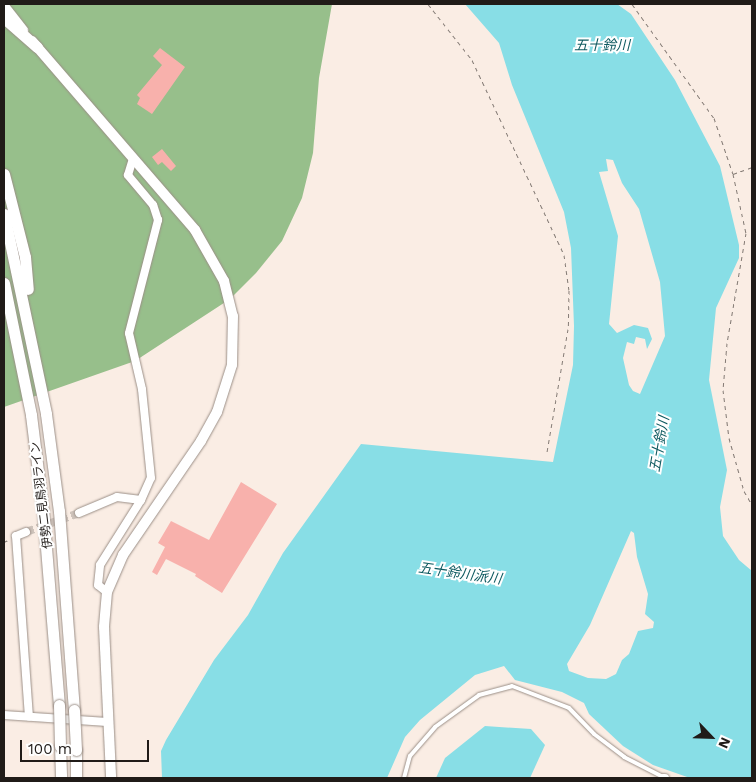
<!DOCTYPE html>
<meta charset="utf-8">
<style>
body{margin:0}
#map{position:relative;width:756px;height:782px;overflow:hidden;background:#faede4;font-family:"Work Sans","Noto Sans JP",sans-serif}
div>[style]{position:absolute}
.forest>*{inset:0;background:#97bf8b}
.water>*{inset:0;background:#88dee6}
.building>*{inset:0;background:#f8b1ac}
.street-tunnel>*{height:8px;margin-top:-4px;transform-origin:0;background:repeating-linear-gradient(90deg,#cec3bb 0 8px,transparent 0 12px)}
.path>*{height:1px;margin-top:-0.5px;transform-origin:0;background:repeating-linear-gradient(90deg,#837a74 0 4px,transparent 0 8px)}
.roads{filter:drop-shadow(0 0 1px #9b8f87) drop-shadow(0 0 1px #9b8f87)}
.lane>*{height:4px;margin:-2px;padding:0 2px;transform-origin:2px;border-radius:2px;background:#fff}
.street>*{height:8px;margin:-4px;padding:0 4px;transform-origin:4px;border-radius:4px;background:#fff}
.secondary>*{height:10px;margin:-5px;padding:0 5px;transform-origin:5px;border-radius:5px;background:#fff}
.primary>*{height:11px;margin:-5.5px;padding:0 5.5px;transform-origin:5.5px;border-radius:5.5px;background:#fff}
.bridges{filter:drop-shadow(0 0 1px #9b8f87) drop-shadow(0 0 1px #9b8f87)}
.primary-bridge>*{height:11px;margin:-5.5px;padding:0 5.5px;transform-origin:5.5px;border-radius:5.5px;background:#fff}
span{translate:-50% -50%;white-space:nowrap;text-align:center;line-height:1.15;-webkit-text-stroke:4px #fff;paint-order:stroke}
.street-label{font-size:12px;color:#201b18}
.water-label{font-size:14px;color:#0e5a60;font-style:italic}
.frame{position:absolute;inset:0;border:5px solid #201b18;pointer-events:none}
.north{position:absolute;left:686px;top:712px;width:50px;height:50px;-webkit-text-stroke:4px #fff;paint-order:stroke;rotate:114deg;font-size:14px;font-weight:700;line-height:20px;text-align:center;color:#201b18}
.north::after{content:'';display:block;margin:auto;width:18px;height:22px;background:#201b18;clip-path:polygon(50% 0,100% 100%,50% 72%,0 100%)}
.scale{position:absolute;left:20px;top:740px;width:129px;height:22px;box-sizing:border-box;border:2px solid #201b18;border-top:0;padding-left:6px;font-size:15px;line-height:18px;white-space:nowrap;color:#201b18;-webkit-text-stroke:4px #fff;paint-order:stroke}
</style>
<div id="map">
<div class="forest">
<i style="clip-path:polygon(4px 4px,332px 4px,319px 78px,313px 153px,302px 198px,282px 241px,256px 273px,230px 299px,135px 361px,4px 407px)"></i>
</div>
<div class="water">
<i style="clip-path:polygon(evenodd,465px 4px,617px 4px,631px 14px,675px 80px,720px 166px,739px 245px,739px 258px,716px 308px,709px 380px,727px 470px,720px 507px,723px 536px,739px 560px,752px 571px,752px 778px,690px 778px,653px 765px,623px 746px,589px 714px,584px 703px,562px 692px,515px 680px,504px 666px,475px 675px,420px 720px,405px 737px,387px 778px,162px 778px,161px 751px,166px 740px,214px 660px,248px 615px,283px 553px,361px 444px,553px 462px,573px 365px,574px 326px,571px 248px,564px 212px,512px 85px,499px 43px,465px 4px,606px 159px,613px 160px,622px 183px,639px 209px,660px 282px,665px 336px,640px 394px,633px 391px,629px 385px,623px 358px,627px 342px,634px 344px,636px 337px,645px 339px,647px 349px,652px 339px,648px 328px,634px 325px,617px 333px,609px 324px,618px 236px,599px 172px,608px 171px,606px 159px,465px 4px,631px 531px,634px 533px,637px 557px,648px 594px,645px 614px,654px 622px,653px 628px,638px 631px,629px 654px,622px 660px,616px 674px,606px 679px,588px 678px,569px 671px,567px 664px,590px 625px,631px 531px)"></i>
<i style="clip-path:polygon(485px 726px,531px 729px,545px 745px,530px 778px,436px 778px,445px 758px)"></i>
</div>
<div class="building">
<i style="clip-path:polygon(160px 48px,185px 67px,152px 114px,137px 104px,140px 98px,137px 95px,162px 65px,153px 56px)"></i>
<i style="clip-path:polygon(162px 149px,176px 166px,171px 171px,162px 162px,158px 165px,152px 157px)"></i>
<i style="clip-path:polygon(241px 482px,277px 504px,222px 593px,195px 576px,196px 574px,166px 559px,157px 575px,152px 572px,165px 547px,158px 543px,171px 521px,209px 540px)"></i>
</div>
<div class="street-tunnel">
<i style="left:26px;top:532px;width:56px;rotate:-19.7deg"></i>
</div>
<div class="path">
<i style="left:428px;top:4px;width:71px;rotate:51.8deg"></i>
<i style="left:472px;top:60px;width:216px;rotate:64.7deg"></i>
<i style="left:564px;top:255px;width:35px;rotate:82deg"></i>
<i style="left:569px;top:290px;width:39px;rotate:91deg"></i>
<i style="left:568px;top:329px;width:125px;rotate:99.7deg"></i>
<i style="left:632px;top:4px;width:140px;rotate:54.3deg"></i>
<i style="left:714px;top:118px;width:59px;rotate:71.3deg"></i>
<i style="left:733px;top:174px;width:60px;rotate:77.6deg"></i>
<i style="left:746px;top:233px;width:112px;rotate:99.8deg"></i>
<i style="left:727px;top:343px;width:47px;rotate:94.9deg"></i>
<i style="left:723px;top:390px;width:48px;rotate:82.9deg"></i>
<i style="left:729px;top:438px;width:55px;rotate:74.2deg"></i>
<i style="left:744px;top:491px;width:16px;rotate:60deg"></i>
<i style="left:733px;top:174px;width:20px;rotate:-20deg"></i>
<i style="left:4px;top:542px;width:4px;rotate:-27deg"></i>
</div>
<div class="roads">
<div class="lane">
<i style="left:404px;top:778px;width:23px;rotate:-75deg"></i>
<i style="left:410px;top:756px;width:38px;rotate:-49deg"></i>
<i style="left:435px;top:727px;width:54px;rotate:-36deg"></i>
<i style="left:479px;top:695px;width:34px;rotate:-15deg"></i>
<i style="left:512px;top:686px;width:61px;rotate:21.1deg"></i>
<i style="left:569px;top:708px;width:36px;rotate:46deg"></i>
<i style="left:594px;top:734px;width:38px;rotate:37deg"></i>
<i style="left:624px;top:757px;width:44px;rotate:27.1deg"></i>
</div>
<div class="street">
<i style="left:79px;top:513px;width:41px;rotate:-22.8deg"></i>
<i style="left:117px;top:497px;width:24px;rotate:7deg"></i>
<i style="left:141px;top:500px;width:24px;rotate:-66deg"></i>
<i style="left:151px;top:478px;width:89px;rotate:-95.8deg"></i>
<i style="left:142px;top:389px;width:57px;rotate:-103.1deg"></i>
<i style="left:129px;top:333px;width:117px;rotate:-75.6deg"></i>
<i style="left:158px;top:220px;width:16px;rotate:-108deg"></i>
<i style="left:153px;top:205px;width:39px;rotate:-130deg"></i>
<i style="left:128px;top:175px;width:17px;rotate:-73deg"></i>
<i style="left:26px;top:532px;width:11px;rotate:158deg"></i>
<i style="left:16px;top:536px;width:181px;rotate:85.9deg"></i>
<i style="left:107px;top:592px;width:11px;rotate:-142deg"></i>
<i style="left:98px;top:585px;width:20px;rotate:-84deg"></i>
<i style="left:100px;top:565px;width:77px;rotate:-57.8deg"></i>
<i style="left:4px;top:715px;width:103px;rotate:3.9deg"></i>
<i style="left:663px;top:778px;width:2px"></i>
</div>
<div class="secondary">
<i style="left:4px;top:6px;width:31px;rotate:52deg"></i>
<i style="left:32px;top:41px;width:250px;rotate:49.2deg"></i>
<i style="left:195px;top:230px;width:59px;rotate:60.4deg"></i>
<i style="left:224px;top:281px;width:36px;rotate:76deg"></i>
<i style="left:233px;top:316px;width:49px;rotate:91.2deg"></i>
<i style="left:232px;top:365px;width:49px;rotate:107.7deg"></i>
<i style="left:217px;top:412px;width:33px;rotate:119deg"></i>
<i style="left:201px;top:441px;width:138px;rotate:124.4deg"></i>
<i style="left:123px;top:555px;width:40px;rotate:113.4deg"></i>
<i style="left:107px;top:592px;width:35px;rotate:95deg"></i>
<i style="left:104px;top:627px;width:151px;rotate:87.3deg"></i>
</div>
<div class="primary">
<i style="left:4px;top:18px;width:44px;rotate:41.3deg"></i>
<i style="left:4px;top:174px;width:86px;rotate:75.8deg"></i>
<i style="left:25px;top:257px;width:32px;rotate:85deg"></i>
<i style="left:4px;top:214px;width:204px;rotate:78.1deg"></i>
<i style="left:46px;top:414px;width:98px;rotate:82.4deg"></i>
<i style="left:59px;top:511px;width:200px;rotate:85.7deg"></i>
<i style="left:4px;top:283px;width:135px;rotate:78.4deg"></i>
<i style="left:31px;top:415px;width:97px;rotate:82.9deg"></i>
<i style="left:43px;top:511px;width:195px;rotate:85.3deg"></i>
<i style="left:60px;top:746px;width:32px;rotate:88deg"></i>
<i style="left:76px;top:778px;width:28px;rotate:-90deg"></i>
</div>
</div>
<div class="bridges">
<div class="primary-bridge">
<i style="left:59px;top:705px;width:41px;rotate:88.6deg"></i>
<i style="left:74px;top:710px;width:40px;rotate:87.1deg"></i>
</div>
</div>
<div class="street-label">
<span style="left:42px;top:495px;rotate:-97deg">伊勢二見鳥羽ライン</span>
</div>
<div class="water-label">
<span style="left:602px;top:45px">五十鈴川</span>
<span style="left:659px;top:444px;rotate:-80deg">五十鈴川</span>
<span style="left:460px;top:573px;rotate:8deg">五十鈴川派川</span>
</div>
<div class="frame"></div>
<div class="north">N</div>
<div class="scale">100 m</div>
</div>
